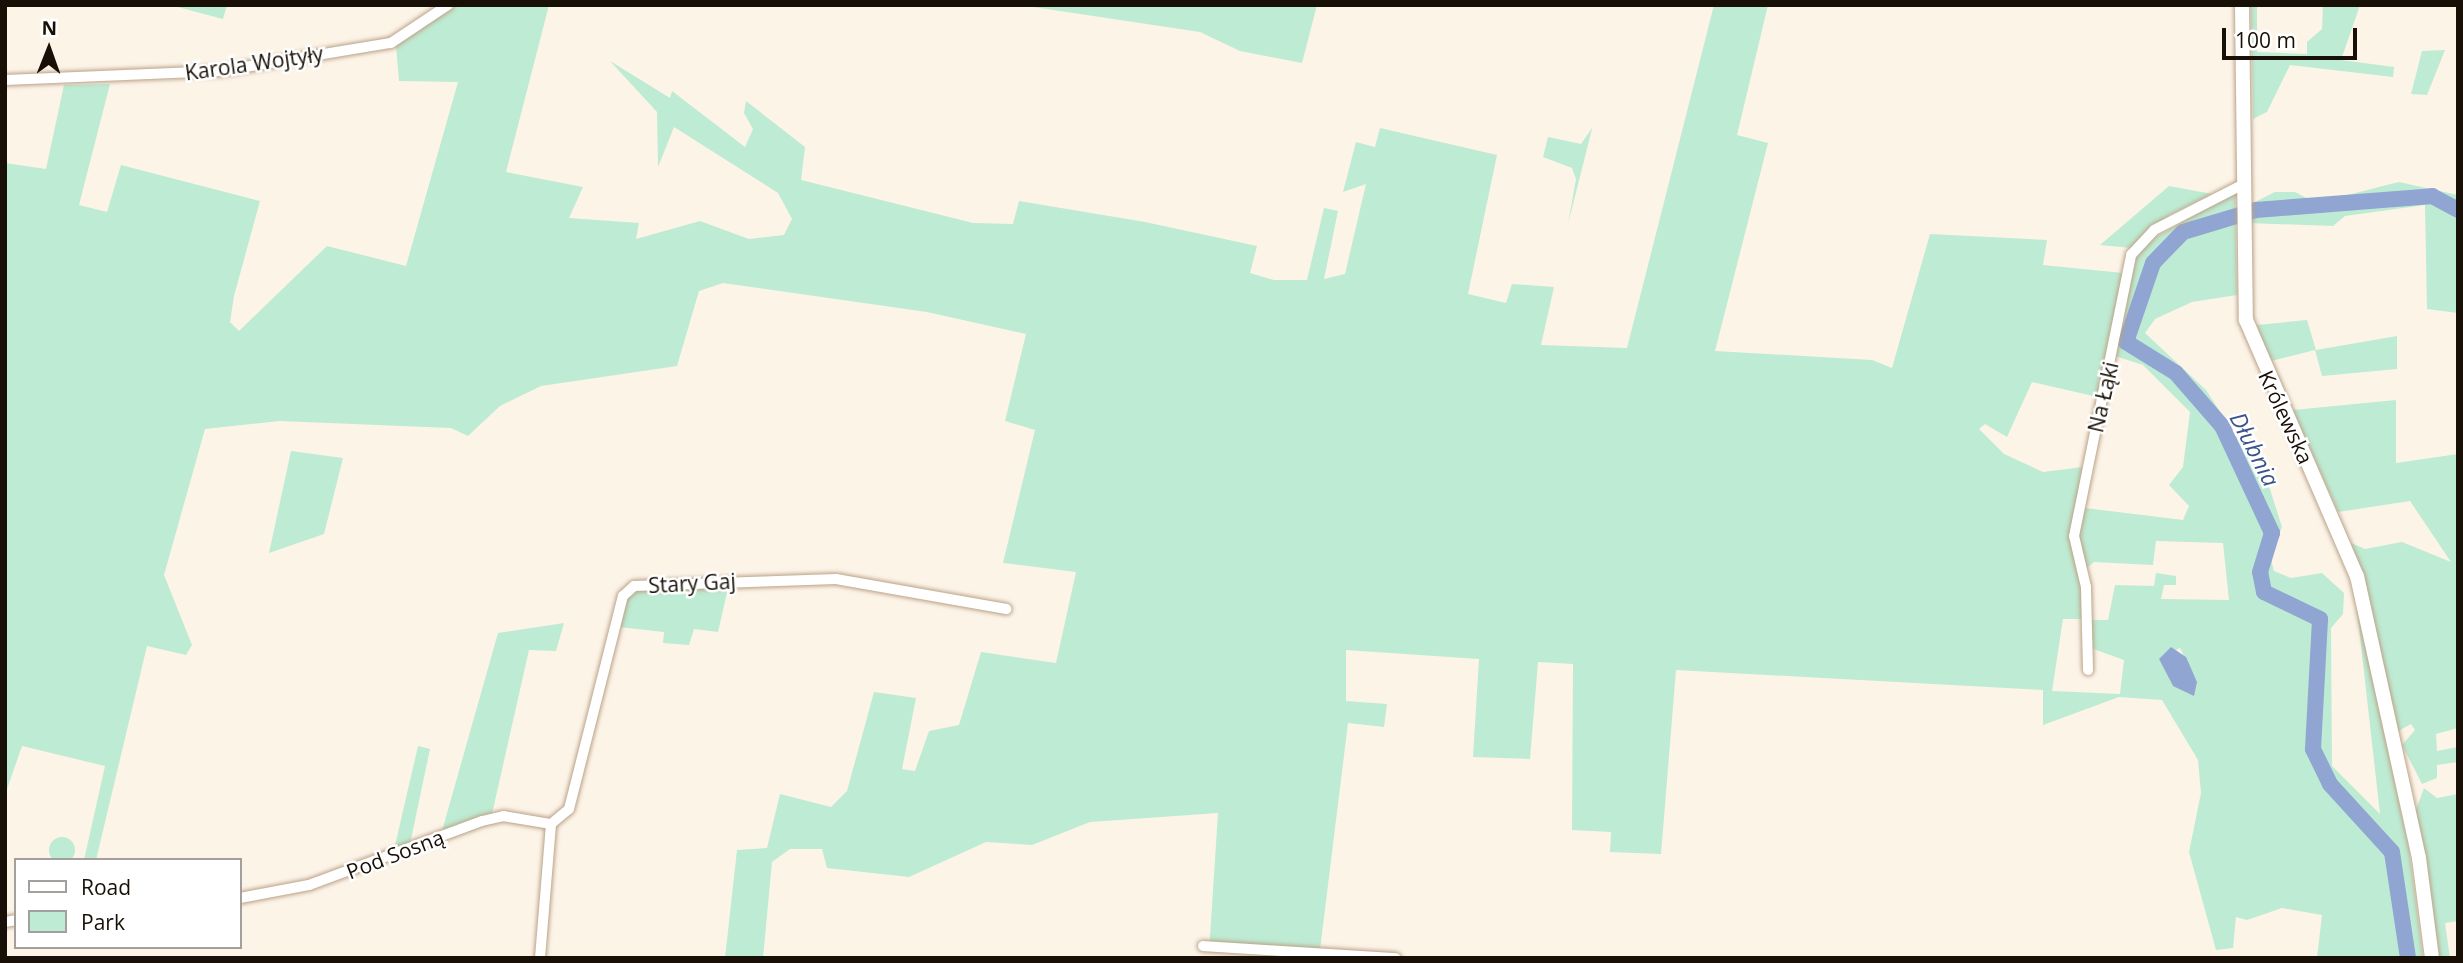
<!DOCTYPE html>
<meta charset="utf-8">
<style>
body{margin:0}
#map{position:relative;width:2463px;height:963px;overflow:hidden;background:#fdf4e8;font-family:"Open Sans",sans-serif}
div>[style]{position:absolute}
.green>*{inset:0;background:#beebd3}
.round{border-radius:50%}
.water>*{inset:0;background:#90a5d1}
.river>*{height:16px;margin:-8px;padding:0 8px;transform-origin:8px;border-radius:8px;background:#90a5d1}
.roads{filter:drop-shadow(0 0 2px #baa388) drop-shadow(0 0 2px #baa388)}
.street>*{height:10px;margin:-5px;padding:0 5px;transform-origin:5px;border-radius:5px;background:#fff}
.secondary>*{height:14px;margin:-7px;padding:0 7px;transform-origin:7px;border-radius:7px;background:#fff}
span{translate:-50% -50%;white-space:nowrap;text-align:center;line-height:1.15;-webkit-text-stroke:5px #fff;paint-order:stroke}
.street-label{font-size:21px;color:#181007}
.water-label{font-size:23px;color:#3a538c;font-style:italic}
.frame{position:absolute;inset:0;border:7px solid #181007;pointer-events:none}
.legend{position:absolute;left:14px;top:858px;width:228px;height:91px;box-sizing:border-box;background:#fff;border:2px solid #a39f9c;margin:0;padding:9px 12px;list-style:none;font-size:21px;color:#181007}
.legend li{display:flex;align-items:center;gap:14px;height:35px}
.legend b{width:35px;border:2px solid #a39f9c}
.north{position:absolute;left:14px;top:14px;width:70px;height:70px;-webkit-text-stroke:5px #fff;paint-order:stroke;rotate:1deg;font-size:19px;font-weight:700;line-height:28px;text-align:center;color:#181007}
.north::after{content:'';display:block;margin:auto;width:24px;height:32px;background:#181007;clip-path:polygon(50% 0,100% 100%,50% 72%,0 100%)}
.scale{position:absolute;left:2222px;top:28px;width:135px;height:32px;box-sizing:border-box;border:4px solid #181007;border-top:0;padding-left:9px;font-size:21px;line-height:24px;white-space:nowrap;color:#181007;-webkit-text-stroke:5px #fff;paint-order:stroke}
</style>
<div id="map">
<div class="green">
<i style="clip-path:polygon(170px 5px,227px 5px,223px 19px)"></i>
<i style="clip-path:polygon(evenodd,458px 5px,549px 5px,506px 172px,583px 187px,569px 218px,639px 223px,636px 239px,700px 221px,749px 239px,784px 235px,792px 219px,778px 193px,674px 127px,658px 167px,657px 112px,610px 61px,670px 98px,672px 91px,745px 147px,753px 129px,744px 113px,746px 101px,805px 147px,801px 180px,973px 223px,1013px 224px,1019px 201px,1145px 222px,1257px 246px,1250px 273px,1274px 280px,1307px 280px,1324px 208px,1338px 211px,1324px 279px,1345px 274px,1366px 184px,1343px 192px,1356px 142px,1375px 147px,1380px 128px,1497px 155px,1468px 294px,1506px 303px,1512px 284px,1554px 287px,1541px 345px,1627px 348px,1714px 5px,1768px 5px,1737px 135px,1768px 143px,1715px 351px,1872px 360px,1892px 368px,1930px 234px,2047px 240px,2043px 265px,2123px 273px,2102px 398px,2032px 382px,2007px 437px,1985px 424px,1979px 429px,2004px 454px,2043px 472px,2083px 467px,2070px 539px,2083px 588px,2083px 619px,2063px 619px,2052px 691px,2120px 694px,2124px 660px,2088px 647px,2091px 620px,2108px 620px,2115px 585px,2154px 586px,2156px 573px,2176px 576px,2176px 585px,2164px 585px,2161px 599px,2229px 600px,2223px 543px,2156px 541px,2153px 565px,2094px 562px,2087px 568px,2078px 536px,2085px 508px,2183px 520px,2189px 506px,2169px 485px,2183px 467px,2190px 412px,2143px 365px,2115px 356px,2137px 248px,2235px 192px,2237px 295px,2192px 302px,2155px 319px,2145px 333px,2206px 390px,2270px 489px,2282px 527px,2270px 556px,2274px 571px,2291px 578px,2322px 573px,2344px 593px,2343px 614px,2331px 628px,2332px 766px,2380px 814px,2356px 601px,2409px 849px,2423px 958px,2317px 958px,2322px 915px,2282px 908px,2247px 920px,2236px 917px,2233px 948px,2216px 950px,2189px 852px,2201px 793px,2198px 760px,2162px 700px,2119px 697px,2043px 725px,2043px 690px,1676px 670px,1661px 854px,1610px 852px,1611px 832px,1572px 830px,1573px 664px,1538px 662px,1530px 759px,1473px 757px,1479px 659px,1346px 650px,1346px 701px,1387px 704px,1384px 727px,1348px 723px,1319px 958px,1209px 952px,1218px 813px,1090px 822px,1032px 845px,986px 842px,909px 877px,827px 868px,822px 849px,790px 849px,772px 862px,763px 958px,725px 958px,737px 850px,767px 848px,780px 794px,831px 807px,847px 791px,874px 692px,916px 698px,902px 769px,915px 771px,929px 731px,959px 725px,981px 652px,1056px 663px,1076px 572px,1003px 563px,1035px 430px,1005px 421px,1026px 334px,927px 312px,723px 283px,699px 291px,677px 366px,541px 386px,500px 406px,468px 436px,451px 428px,280px 421px,205px 429px,164px 575px,192px 645px,186px 655px,147px 646px,96px 860px,84px 860px,105px 766px,22px 746px,5px 795px,5px 163px,46px 169px,64px 85px,110px 84px,79px 205px,107px 212px,121px 165px,260px 201px,234px 296px,230px 322px,239px 331px,327px 246px,406px 266px,458px 82px,399px 81px,396px 45px,458px 5px,2180px 648px,2197px 682px,2173px 686px,2159px 659px,2180px 648px)"></i>
<i style="clip-path:polygon(1020px 5px,1317px 5px,1302px 63px,1240px 51px,1200px 32px)"></i>
<i style="clip-path:polygon(2251px 5px,2257px 5px,2257px 52px,2307px 54px,2307px 42px,2322px 29px,2323px 5px,2360px 5px,2341px 60px,2394px 67px,2393px 77px,2290px 65px,2267px 112px,2253px 119px)"></i>
<i style="clip-path:polygon(2445px 50px,2427px 95px,2411px 94px,2422px 51px)"></i>
<i style="clip-path:polygon(1592px 128px,1592px 129px,1568px 224px,1576px 179px,1572px 168px,1543px 157px,1548px 137px,1581px 144px)"></i>
<i style="clip-path:polygon(2399px 182px,2458px 195px,2458px 313px,2427px 309px,2425px 205px,2345px 216px,2333px 226px,2248px 223px,2249px 205px,2275px 192px,2295px 192px,2316px 203px)"></i>
<i style="clip-path:polygon(2169px 186px,2212px 194px,2169px 215px,2132px 248px,2100px 245px)"></i>
<i style="clip-path:polygon(2307px 320px,2316px 350px,2397px 336px,2397px 369px,2322px 376px,2315px 350px,2267px 362px,2257px 325px)"></i>
<i style="clip-path:polygon(2396px 400px,2396px 463px,2458px 454px,2458px 728px,2436px 734px,2437px 751px,2458px 747px,2458px 762px,2437px 765px,2437px 778px,2422px 784px,2402px 745px,2415px 730px,2411px 724px,2397px 732px,2351px 543px,2365px 549px,2402px 542px,2451px 562px,2410px 501px,2338px 512px,2293px 410px)"></i>
<i style="clip-path:polygon(291px 451px,343px 458px,324px 534px,269px 553px)"></i>
<i style="clip-path:polygon(729px 584px,718px 632px,694px 629px,689px 645px,663px 643px,664px 632px,619px 627px,626px 596px,636px 588px)"></i>
<i style="clip-path:polygon(564px 623px,556px 651px,529px 650px,492px 814px,442px 831px,498px 633px)"></i>
<i style="clip-path:polygon(418px 746px,430px 749px,410px 844px,394px 850px)"></i>
<i style="clip-path:polygon(2424px 788px,2437px 798px,2458px 794px,2458px 921px,2445px 923px,2450px 958px,2434px 958px,2414px 815px)"></i>
<i class="round" style="left:49px;top:837px;width:26px;height:26px"></i>
</div>
<div class="water">
<i style="clip-path:polygon(2171px 647px,2186px 657px,2197px 682px,2194px 696px,2173px 686px,2159px 659px)"></i>
</div>
<div class="river">
<i style="left:2408px;top:958px;width:107px;rotate:-98.6deg"></i>
<i style="left:2392px;top:852px;width:92px;rotate:-132.4deg"></i>
<i style="left:2330px;top:784px;width:39px;rotate:-116deg"></i>
<i style="left:2313px;top:749px;width:130px;rotate:-86.9deg"></i>
<i style="left:2320px;top:619px;width:62px;rotate:-154.3deg"></i>
<i style="left:2264px;top:592px;width:20px;rotate:-101deg"></i>
<i style="left:2260px;top:572px;width:41px;rotate:-72.9deg"></i>
<i style="left:2272px;top:533px;width:118px;rotate:-115deg"></i>
<i style="left:2222px;top:426px;width:70px;rotate:-131deg"></i>
<i style="left:2176px;top:373px;width:59px;rotate:-148.2deg"></i>
<i style="left:2126px;top:342px;width:83px;rotate:-71.1deg"></i>
<i style="left:2153px;top:263px;width:43px;rotate:-45.9deg"></i>
<i style="left:2183px;top:232px;width:76px;rotate:-16.8deg"></i>
<i style="left:2256px;top:210px;width:177px;rotate:-4.5deg"></i>
<i style="left:2432px;top:196px;width:30px;rotate:28deg"></i>
</div>
<div class="roads">
<div class="street">
<i style="left:5px;top:80px;width:216px;rotate:-2.4deg"></i>
<i style="left:221px;top:71px;width:172px;rotate:-9.4deg"></i>
<i style="left:391px;top:43px;width:69px;rotate:-33.7deg"></i>
<i style="left:2088px;top:670px;width:83px;rotate:-91.4deg"></i>
<i style="left:2086px;top:587px;width:52px;rotate:-103.2deg"></i>
<i style="left:2074px;top:536px;width:287px;rotate:-78.5deg"></i>
<i style="left:2131px;top:255px;width:34px;rotate:-47deg"></i>
<i style="left:2154px;top:230px;width:99px;rotate:-27.1deg"></i>
<i style="left:551px;top:824px;width:23px;rotate:-40deg"></i>
<i style="left:569px;top:809px;width:220px;rotate:-75.8deg"></i>
<i style="left:623px;top:596px;width:15px;rotate:-42deg"></i>
<i style="left:634px;top:586px;width:202px;rotate:-2deg"></i>
<i style="left:836px;top:579px;width:173px;rotate:10deg"></i>
<i style="left:240px;top:898px;width:70px;rotate:-10.7deg"></i>
<i style="left:309px;top:885px;width:184px;rotate:-20.3deg"></i>
<i style="left:482px;top:821px;width:22px;rotate:-13deg"></i>
<i style="left:503px;top:816px;width:49px;rotate:9.5deg"></i>
<i style="left:5px;top:922px;width:11px;rotate:-10deg"></i>
<i style="left:1203px;top:946px;width:193px;rotate:3.6deg"></i>
<i style="left:540px;top:958px;width:134px;rotate:-85.3deg"></i>
</div>
<div class="secondary">
<i style="left:2242px;top:5px;width:315px;rotate:89.3deg"></i>
<i style="left:2246px;top:320px;width:279px;rotate:66.6deg"></i>
<i style="left:2357px;top:576px;width:289px;rotate:77.6deg"></i>
<i style="left:2419px;top:858px;width:101px;rotate:82.6deg"></i>
</div>
</div>
<div class="street-label">
<span style="left:254px;top:63px;rotate:-8deg">Karola Wojtyły</span>
<span style="left:2103px;top:397px;rotate:-77deg">Na Łąki</span>
<span style="left:2286px;top:417px;rotate:65deg">Królewska</span>
<span style="left:692px;top:583px;rotate:-3deg">Stary Gaj</span>
<span style="left:395px;top:854px;rotate:-21deg">Pod Sosną</span>
</div>
<div class="water-label">
<span style="left:2255px;top:449px;rotate:63deg">Dłubnia</span>
</div>
<div class="frame"></div>
<ul class="legend">
<li><b style="height:9px;background:#fff"></b>Road</li>
<li><b style="height:19px;background:#beebd3"></b>Park</li>
</ul>
<div class="north">N</div>
<div class="scale">100 m</div>
</div>
